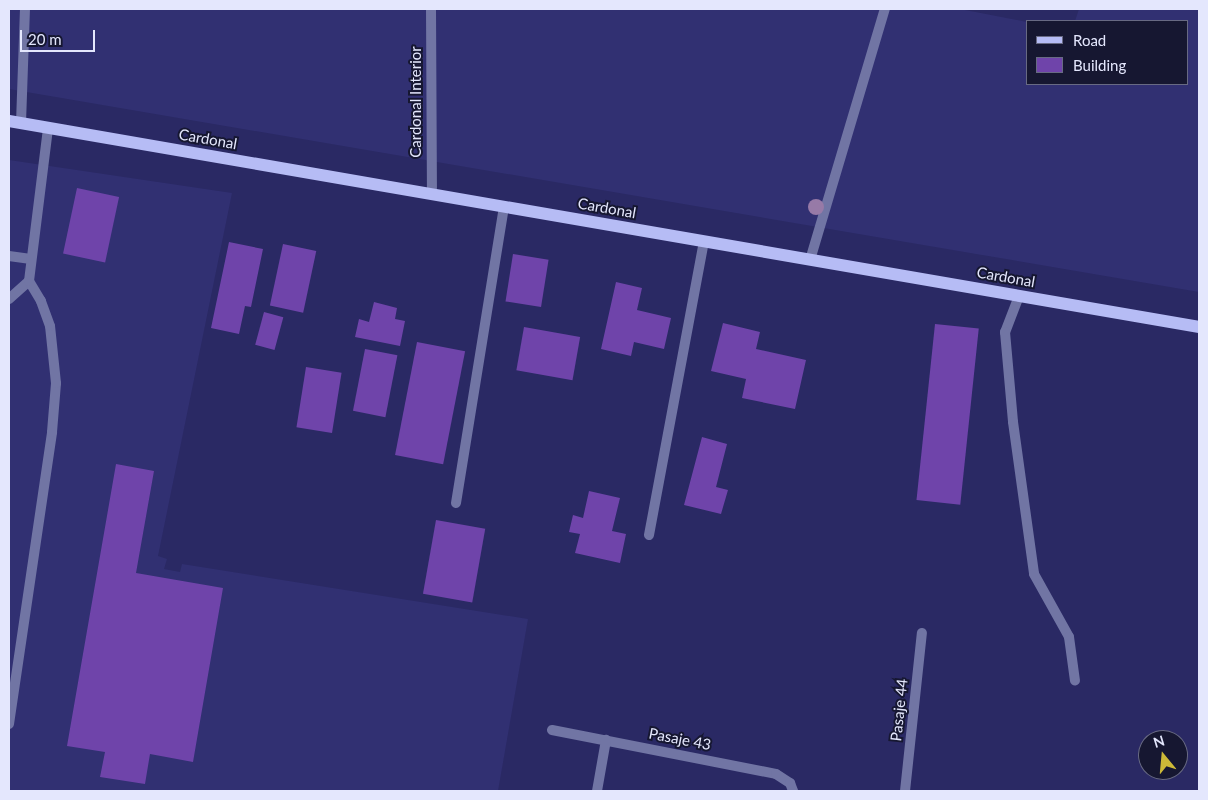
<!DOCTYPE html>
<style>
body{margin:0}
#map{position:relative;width:1208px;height:800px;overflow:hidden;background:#2a2964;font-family:Lato,sans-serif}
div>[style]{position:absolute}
.built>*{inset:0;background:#313072}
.building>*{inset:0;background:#6f44aa;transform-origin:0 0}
.service>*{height:10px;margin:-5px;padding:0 5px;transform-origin:5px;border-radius:5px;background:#7175a4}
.minor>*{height:10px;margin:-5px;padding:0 5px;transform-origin:5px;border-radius:5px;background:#7175a4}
.primary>*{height:12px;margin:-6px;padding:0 6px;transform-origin:6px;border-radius:6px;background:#b6bcf5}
.trees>*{width:16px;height:16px;margin:-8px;border-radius:50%;background:#977aa7}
span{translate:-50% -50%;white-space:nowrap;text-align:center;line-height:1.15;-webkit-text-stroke:4px #161731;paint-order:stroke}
.street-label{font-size:15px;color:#e4e7fd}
.frame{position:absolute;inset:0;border:10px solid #e4e7fd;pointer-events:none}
.legend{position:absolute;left:1026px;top:20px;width:162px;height:65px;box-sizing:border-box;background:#161731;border:1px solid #686a83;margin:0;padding:6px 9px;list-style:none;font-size:15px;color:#e4e7fd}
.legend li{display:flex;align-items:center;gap:10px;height:25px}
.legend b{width:25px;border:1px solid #686a83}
.north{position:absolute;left:1138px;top:730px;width:50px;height:50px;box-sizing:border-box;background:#161731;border:1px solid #686a83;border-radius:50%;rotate:343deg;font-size:14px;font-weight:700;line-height:20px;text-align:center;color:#e4e7fd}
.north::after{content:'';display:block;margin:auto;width:18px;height:22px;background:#cdb938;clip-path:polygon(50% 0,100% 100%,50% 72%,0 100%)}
.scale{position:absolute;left:20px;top:30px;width:75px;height:22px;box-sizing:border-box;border:2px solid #e4e7fd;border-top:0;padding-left:6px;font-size:15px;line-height:18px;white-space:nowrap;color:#e4e7fd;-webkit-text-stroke:4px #161731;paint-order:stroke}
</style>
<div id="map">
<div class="built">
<i style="clip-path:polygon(9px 9px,960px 9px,1027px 22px,1027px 84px,1187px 84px,1187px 21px,1075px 21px,1079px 9px,1199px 9px,1199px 292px,9px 89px)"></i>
<i style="clip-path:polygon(9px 160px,232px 193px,158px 556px,167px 559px,164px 569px,180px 572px,182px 564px,528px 619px,498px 791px,9px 791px)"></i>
</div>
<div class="building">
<i style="left:77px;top:188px;width:43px;height:67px;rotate:12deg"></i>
<i style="clip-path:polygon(229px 242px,263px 249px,251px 307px,245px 306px,239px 334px,211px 328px)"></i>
<i style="left:283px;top:244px;width:34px;height:63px;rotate:12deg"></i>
<i style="left:513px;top:254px;width:36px;height:48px;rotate:9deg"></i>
<i style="clip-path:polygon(616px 282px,642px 288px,637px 310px,671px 318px,664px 349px,634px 342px,631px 356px,601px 349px)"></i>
<i style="clip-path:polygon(374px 302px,397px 308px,395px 319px,405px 321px,400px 346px,355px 337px,359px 319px,369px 322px)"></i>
<i style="left:264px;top:312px;width:20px;height:34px;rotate:15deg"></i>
<i style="clip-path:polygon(723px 323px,760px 332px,756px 349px,806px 360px,795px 409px,742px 398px,746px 379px,711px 371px)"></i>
<i style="left:935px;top:324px;width:44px;height:177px;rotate:6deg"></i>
<i style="left:524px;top:327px;width:57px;height:44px;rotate:10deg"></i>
<i style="left:417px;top:342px;width:49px;height:115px;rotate:11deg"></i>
<i style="left:365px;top:349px;width:33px;height:63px;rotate:11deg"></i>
<i style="left:306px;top:367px;width:36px;height:61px;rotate:9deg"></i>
<i style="clip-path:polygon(702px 437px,727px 444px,716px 487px,728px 490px,721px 514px,684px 505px)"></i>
<i style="clip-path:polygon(116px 464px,154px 471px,136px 573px,223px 588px,193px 762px,150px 754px,145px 784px,100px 777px,105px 752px,67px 746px)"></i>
<i style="clip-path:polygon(589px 491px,620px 498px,612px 531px,626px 534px,620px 563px,575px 553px,580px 534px,569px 532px,573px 515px,583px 518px)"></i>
<i style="left:436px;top:520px;width:50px;height:75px;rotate:10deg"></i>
</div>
<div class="service">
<i style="left:9px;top:256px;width:22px;rotate:8deg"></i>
<i style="left:810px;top:260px;width:262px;rotate:-73.4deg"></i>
<i style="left:1019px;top:296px;width:39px;rotate:111deg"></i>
<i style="left:1005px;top:332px;width:90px;rotate:84.9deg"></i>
<i style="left:1013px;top:422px;width:153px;rotate:82.1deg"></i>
<i style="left:1034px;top:574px;width:72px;rotate:60.9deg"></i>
<i style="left:1069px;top:637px;width:44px;rotate:82.2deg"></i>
<i style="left:9px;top:299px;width:27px;rotate:-42deg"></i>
<i style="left:456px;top:503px;width:300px;rotate:-80.8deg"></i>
<i style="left:649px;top:535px;width:299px;rotate:-79.4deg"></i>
<i style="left:9px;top:724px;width:295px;rotate:-81.6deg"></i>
<i style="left:52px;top:432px;width:49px;rotate:-85.3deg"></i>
<i style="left:56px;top:383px;width:57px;rotate:-96deg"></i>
<i style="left:50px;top:326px;width:27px;rotate:-110deg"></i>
<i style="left:41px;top:301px;width:23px;rotate:-121deg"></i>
<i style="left:29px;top:281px;width:154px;rotate:-82.9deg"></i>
</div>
<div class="minor">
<i style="left:431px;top:9px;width:185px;rotate:89.7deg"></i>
<i style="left:21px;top:123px;width:114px;rotate:-88deg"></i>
<i style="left:552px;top:730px;width:228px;rotate:11.1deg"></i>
<i style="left:776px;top:774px;width:17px;rotate:33deg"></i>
<i style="left:790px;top:783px;width:9px;rotate:69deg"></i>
<i style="left:597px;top:791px;width:52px;rotate:-80deg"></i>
<i style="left:905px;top:791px;width:159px;rotate:-83.9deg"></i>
</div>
<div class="primary">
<i style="left:9px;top:121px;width:1208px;rotate:9.82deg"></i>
</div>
<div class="trees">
<i style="left:816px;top:207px"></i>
</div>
<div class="street-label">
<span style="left:416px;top:102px;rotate:-90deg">Cardonal Interior</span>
<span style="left:208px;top:139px;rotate:10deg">Cardonal</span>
<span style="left:607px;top:208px;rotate:10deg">Cardonal</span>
<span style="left:1006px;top:277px;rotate:10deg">Cardonal</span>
<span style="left:899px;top:710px;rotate:-84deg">Pasaje 44</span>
<span style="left:680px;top:739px;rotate:11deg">Pasaje 43</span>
</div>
<div class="frame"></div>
<ul class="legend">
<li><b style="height:6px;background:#b6bcf5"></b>Road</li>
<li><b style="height:14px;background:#6f44aa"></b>Building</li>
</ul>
<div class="north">N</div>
<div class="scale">20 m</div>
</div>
